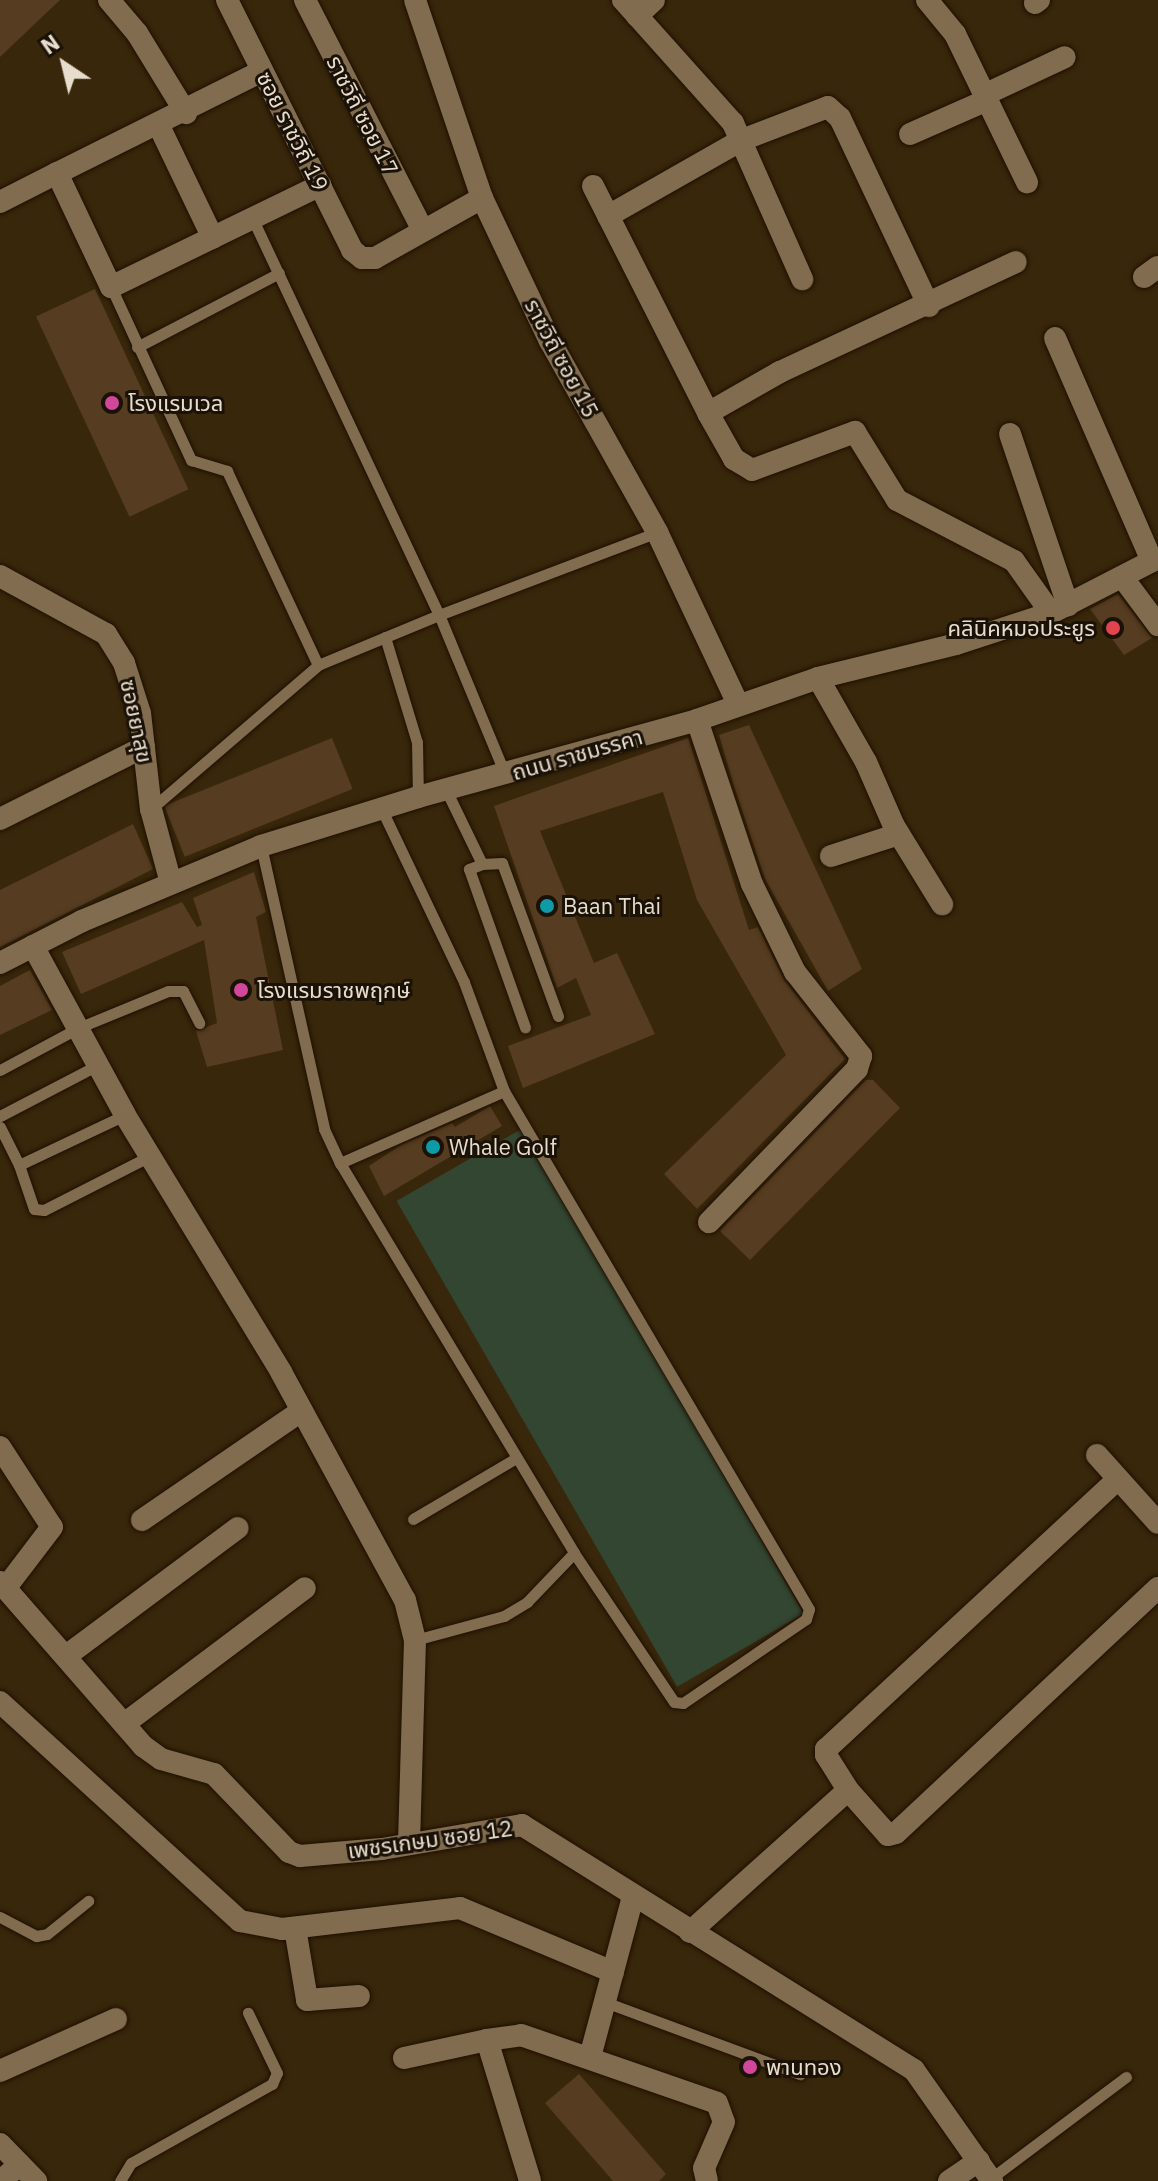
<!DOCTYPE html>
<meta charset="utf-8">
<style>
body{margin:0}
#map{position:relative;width:1158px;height:2181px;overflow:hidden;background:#39270b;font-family:"IBM Plex Sans","Noto Sans Thai",sans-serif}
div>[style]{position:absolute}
.green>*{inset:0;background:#324631;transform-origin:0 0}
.building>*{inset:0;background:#563c20;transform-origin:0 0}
.roads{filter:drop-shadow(0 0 2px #1e1000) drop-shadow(0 0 2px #1e1000)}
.service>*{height:11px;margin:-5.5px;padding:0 5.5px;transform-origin:5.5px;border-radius:5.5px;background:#826c50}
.minor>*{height:22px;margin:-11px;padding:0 11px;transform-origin:11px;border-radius:11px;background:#826c50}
.tertiary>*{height:22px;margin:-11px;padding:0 11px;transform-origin:11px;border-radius:11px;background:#826c50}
.secondary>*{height:22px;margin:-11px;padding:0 11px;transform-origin:11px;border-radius:11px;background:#826c50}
.dots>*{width:22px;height:22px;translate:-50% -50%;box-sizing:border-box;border:4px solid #1a1207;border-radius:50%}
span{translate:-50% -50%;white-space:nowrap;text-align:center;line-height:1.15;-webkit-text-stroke:6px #1a1207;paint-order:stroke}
.street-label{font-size:22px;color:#e8dccd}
.poi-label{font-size:22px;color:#e8dccd}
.left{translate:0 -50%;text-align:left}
.right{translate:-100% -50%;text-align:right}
.north{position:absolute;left:24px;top:24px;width:80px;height:80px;-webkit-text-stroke:6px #1a1207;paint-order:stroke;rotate:325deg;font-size:22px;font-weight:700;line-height:32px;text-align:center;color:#e8dccd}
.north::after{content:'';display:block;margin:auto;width:28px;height:36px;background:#e8dccd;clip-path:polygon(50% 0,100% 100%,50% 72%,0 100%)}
</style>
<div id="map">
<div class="green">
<i style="left:523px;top:1128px;width:561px;height:146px;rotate:60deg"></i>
</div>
<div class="building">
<i style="clip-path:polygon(0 0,60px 0,0 57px)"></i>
<i style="left:95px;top:289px;width:221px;height:65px;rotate:65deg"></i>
<i style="clip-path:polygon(1118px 594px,1152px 638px,1124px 655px,1090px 609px)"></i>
<i style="clip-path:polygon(749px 725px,862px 969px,828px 991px,765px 879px,733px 783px,719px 735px)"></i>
<i style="left:332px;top:738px;width:55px;height:181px;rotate:68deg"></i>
<i style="clip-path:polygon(688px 738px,749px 930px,758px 927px,784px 980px,845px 1059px,697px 1209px,664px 1174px,786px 1055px,697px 900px,663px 792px,540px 831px,594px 963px,617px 953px,655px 1034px,523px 1088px,508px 1046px,591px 1015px,576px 978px,557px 988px,494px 806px)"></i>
<i style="clip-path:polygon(133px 824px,153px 869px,0 947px,0 890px)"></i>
<i style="clip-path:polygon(254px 872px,266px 912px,256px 917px,283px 1050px,207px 1067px,196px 1031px,217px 1023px,204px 940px,81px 994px,62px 952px,182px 902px,197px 927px,202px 925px,193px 898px)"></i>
<i style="clip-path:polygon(30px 970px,52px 1010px,0 1035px,0 986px)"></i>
<i style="clip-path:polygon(866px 1080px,873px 1080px,900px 1108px,750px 1260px,720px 1231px)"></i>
<i style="clip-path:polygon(490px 1106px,502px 1126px,384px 1196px,369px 1166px,401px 1145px,452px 1123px,455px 1127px)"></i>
<i style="clip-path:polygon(579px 2074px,666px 2174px,659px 2181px,613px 2181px,545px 2103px)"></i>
</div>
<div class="roads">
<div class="service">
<i style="left:111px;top:287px;width:191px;rotate:65.2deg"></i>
<i style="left:191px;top:460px;width:38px;rotate:17deg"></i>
<i style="left:227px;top:471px;width:214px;rotate:64.9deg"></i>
<i style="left:137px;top:347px;width:160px;rotate:-27.5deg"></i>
<i style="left:385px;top:637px;width:110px;rotate:73.1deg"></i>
<i style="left:417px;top:742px;width:55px;rotate:89deg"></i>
<i style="left:505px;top:774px;width:172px;rotate:-112.5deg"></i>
<i style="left:439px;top:615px;width:233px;rotate:-20.8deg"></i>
<i style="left:447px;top:792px;width:80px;rotate:64.1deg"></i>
<i style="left:482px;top:864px;width:14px;rotate:159deg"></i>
<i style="left:469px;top:869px;width:168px;rotate:70.5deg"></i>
<i style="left:152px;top:808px;width:219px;rotate:-40.7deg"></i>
<i style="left:318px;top:665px;width:131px;rotate:-22.5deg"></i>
<i style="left:439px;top:615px;width:438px;rotate:-115.2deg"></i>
<i style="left:261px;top:846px;width:290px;rotate:77.4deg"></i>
<i style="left:324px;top:1129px;width:38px;rotate:65deg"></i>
<i style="left:340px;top:1163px;width:455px;rotate:59deg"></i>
<i style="left:574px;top:1553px;width:179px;rotate:56.1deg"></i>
<i style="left:674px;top:1702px;width:9px;rotate:6deg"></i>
<i style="left:683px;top:1703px;width:149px;rotate:-34.3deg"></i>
<i style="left:806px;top:1619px;width:10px;rotate:-73deg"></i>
<i style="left:809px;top:1609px;width:601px;rotate:-120.49deg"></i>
<i style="left:504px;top:1091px;width:116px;rotate:-110.2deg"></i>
<i style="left:464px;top:982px;width:191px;rotate:-115.5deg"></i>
<i style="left:482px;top:864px;width:20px;rotate:-3deg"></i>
<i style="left:502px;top:863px;width:163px;rotate:69.9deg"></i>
<i style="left:0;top:1070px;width:89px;rotate:-28.3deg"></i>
<i style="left:78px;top:1028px;width:97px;rotate:-22.3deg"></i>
<i style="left:168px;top:991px;width:15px"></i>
<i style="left:183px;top:991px;width:36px;rotate:63deg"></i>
<i style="left:0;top:1116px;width:110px;rotate:-27.5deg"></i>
<i style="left:0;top:1127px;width:42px;rotate:63.4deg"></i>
<i style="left:19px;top:1165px;width:117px;rotate:-25.3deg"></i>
<i style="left:340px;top:1163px;width:179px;rotate:-23.7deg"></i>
<i style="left:19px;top:1165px;width:46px;rotate:71.2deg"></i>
<i style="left:34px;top:1209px;width:10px;rotate:6deg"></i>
<i style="left:44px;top:1210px;width:119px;rotate:-27deg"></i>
<i style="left:413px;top:1519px;width:120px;rotate:-30.6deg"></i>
<i style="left:415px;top:1640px;width:92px;rotate:-15.1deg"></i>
<i style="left:504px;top:1616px;width:27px;rotate:-31deg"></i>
<i style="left:527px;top:1602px;width:68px;rotate:-46.2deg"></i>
<i style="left:0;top:1917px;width:41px;rotate:27.8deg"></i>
<i style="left:36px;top:1936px;width:11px;rotate:-10deg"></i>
<i style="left:47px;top:1934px;width:53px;rotate:-38.8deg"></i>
<i style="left:605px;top:2002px;width:208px;rotate:20.3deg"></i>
<i style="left:990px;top:2179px;width:170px;rotate:-36.9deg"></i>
<i style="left:120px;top:2181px;width:21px;rotate:-59deg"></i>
<i style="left:131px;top:2163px;width:162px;rotate:-29.3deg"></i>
<i style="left:272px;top:2084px;width:12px;rotate:-66deg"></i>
<i style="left:277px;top:2073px;width:67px;rotate:-115.8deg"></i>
</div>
<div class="minor">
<i style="left:109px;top:0;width:43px;rotate:49.7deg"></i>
<i style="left:137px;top:33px;width:94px;rotate:58.5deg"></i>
<i style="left:227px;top:0;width:280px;rotate:63.4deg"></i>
<i style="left:352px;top:250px;width:13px;rotate:39deg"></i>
<i style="left:362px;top:258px;width:13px"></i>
<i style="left:375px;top:258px;width:123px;rotate:-29.3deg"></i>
<i style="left:305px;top:0;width:257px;rotate:62.9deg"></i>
<i style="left:415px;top:0;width:209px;rotate:71.3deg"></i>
<i style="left:482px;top:198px;width:158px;rotate:64.6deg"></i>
<i style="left:550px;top:341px;width:219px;rotate:60.7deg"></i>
<i style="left:657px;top:532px;width:190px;rotate:64.8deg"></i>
<i style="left:623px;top:0;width:165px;rotate:48.2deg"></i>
<i style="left:733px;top:123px;width:171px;rotate:66.1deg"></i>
<i style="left:927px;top:0;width:44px;rotate:50.5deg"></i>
<i style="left:955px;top:34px;width:165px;rotate:64.1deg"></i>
<i style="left:1035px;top:3px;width:5px;rotate:-37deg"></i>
<i style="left:637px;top:16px;width:23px;rotate:-43deg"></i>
<i style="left:262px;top:71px;width:229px;rotate:153.5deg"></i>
<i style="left:57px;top:173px;width:126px;rotate:64.7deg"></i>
<i style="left:111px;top:287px;width:233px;rotate:-25.9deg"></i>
<i style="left:984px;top:95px;width:89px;rotate:-25.1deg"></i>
<i style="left:159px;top:126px;width:124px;rotate:64.3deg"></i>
<i style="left:910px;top:134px;width:84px;rotate:-23.8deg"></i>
<i style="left:593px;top:186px;width:254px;rotate:63.1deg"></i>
<i style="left:708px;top:413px;width:83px;rotate:-29.7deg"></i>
<i style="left:780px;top:372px;width:260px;rotate:-25deg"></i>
<i style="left:0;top:202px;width:64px;rotate:-27deg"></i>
<i style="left:608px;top:216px;width:154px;rotate:-29.6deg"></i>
<i style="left:742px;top:140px;width:92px;rotate:-21deg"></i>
<i style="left:828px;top:107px;width:16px;rotate:43deg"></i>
<i style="left:840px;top:118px;width:208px;rotate:64.7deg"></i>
<i style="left:1144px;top:277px;width:17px;rotate:-36deg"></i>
<i style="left:1055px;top:338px;width:243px;rotate:66.5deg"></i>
<i style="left:708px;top:413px;width:53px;rotate:60.5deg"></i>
<i style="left:734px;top:459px;width:21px;rotate:31deg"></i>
<i style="left:752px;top:470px;width:110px;rotate:-20.3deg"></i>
<i style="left:855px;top:432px;width:80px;rotate:58.3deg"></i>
<i style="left:897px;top:500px;width:132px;rotate:27.5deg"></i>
<i style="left:1014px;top:561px;width:64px;rotate:54.6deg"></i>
<i style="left:1010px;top:434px;width:181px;rotate:71.3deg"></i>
<i style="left:0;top:576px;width:121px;rotate:28.7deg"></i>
<i style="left:106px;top:634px;width:34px;rotate:58deg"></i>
<i style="left:124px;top:663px;width:52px;rotate:72.3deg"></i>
<i style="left:140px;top:713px;width:97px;rotate:83.5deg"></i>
<i style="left:151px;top:809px;width:77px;rotate:74.9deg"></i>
<i style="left:1123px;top:578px;width:59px;rotate:53.3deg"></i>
<i style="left:818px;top:678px;width:97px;rotate:60.3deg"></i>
<i style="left:866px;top:762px;width:70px;rotate:66.4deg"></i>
<i style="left:894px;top:826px;width:92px;rotate:58.4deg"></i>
<i style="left:697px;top:720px;width:173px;rotate:71.5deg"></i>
<i style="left:752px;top:884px;width:98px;rotate:64deg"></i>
<i style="left:795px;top:972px;width:107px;rotate:51.8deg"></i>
<i style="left:861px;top:1056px;width:14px;rotate:107deg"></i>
<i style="left:857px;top:1069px;width:213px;rotate:134deg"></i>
<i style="left:0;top:819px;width:161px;rotate:-26.6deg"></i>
<i style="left:831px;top:856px;width:71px;rotate:-17.9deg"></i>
<i style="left:33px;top:946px;width:192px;rotate:61.4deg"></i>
<i style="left:125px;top:1115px;width:301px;rotate:58.7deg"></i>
<i style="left:281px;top:1372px;width:260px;rotate:61.5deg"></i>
<i style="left:405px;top:1600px;width:41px;rotate:76deg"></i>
<i style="left:415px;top:1640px;width:200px;rotate:91.7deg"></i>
<i style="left:0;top:1447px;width:95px;rotate:57deg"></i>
<i style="left:52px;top:1527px;width:74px;rotate:127.3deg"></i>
<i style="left:1097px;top:1455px;width:91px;rotate:48.1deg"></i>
<i style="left:1118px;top:1479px;width:398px;rotate:137.2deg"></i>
<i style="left:826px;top:1749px;width:6px;rotate:90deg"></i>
<i style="left:826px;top:1755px;width:41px;rotate:57.8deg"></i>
<i style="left:848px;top:1790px;width:60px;rotate:48.4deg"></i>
<i style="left:888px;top:1835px;width:8px;rotate:-14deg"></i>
<i style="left:896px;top:1833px;width:359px;rotate:-43.1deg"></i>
<i style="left:142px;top:1520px;width:193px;rotate:-34.4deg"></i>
<i style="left:0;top:1582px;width:218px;rotate:48.9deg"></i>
<i style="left:143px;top:1746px;width:22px;rotate:36deg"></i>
<i style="left:161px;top:1759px;width:55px;rotate:15.8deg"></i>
<i style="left:214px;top:1774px;width:108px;rotate:46.1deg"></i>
<i style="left:289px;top:1852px;width:12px;rotate:20deg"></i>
<i style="left:300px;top:1856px;width:82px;rotate:-4.9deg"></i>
<i style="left:382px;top:1849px;width:142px;rotate:-9.7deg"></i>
<i style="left:522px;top:1825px;width:462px;rotate:32deg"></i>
<i style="left:914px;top:2070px;width:136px;rotate:54.9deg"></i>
<i style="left:66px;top:1656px;width:214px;rotate:-36.7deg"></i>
<i style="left:0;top:1702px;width:325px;rotate:42.4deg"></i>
<i style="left:240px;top:1921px;width:43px;rotate:10.8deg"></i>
<i style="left:282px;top:1929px;width:179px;rotate:-6.7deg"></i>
<i style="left:460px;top:1908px;width:166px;rotate:22.7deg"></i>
<i style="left:124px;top:1724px;width:226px;rotate:-36.9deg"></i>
<i style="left:295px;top:1928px;width:73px;rotate:80.5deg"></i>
<i style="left:307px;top:2000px;width:52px;rotate:-4.4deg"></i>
<i style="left:690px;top:1932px;width:212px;rotate:-41.9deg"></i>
<i style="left:487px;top:2040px;width:34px;rotate:-8deg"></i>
<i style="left:521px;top:2035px;width:207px;rotate:19.1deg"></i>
<i style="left:717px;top:2103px;width:20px;rotate:70deg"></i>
<i style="left:724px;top:2122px;width:50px;rotate:113.5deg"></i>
<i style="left:704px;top:2168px;width:13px;rotate:77deg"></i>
<i style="left:590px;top:2057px;width:166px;rotate:-75deg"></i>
<i style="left:404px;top:2058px;width:85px;rotate:-12.2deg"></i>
<i style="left:487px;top:2040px;width:147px;rotate:73deg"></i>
<i style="left:0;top:2071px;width:127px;rotate:-24.1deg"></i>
<i style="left:1px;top:2181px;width:25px;rotate:-42deg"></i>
<i style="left:949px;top:2181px;width:36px;rotate:-34deg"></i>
</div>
<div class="tertiary">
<i style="left:0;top:963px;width:92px;rotate:-27.1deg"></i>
<i style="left:82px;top:921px;width:194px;rotate:-22.7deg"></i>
<i style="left:261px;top:846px;width:164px;rotate:-17.3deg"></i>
<i style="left:418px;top:797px;width:289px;rotate:-15.4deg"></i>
<i style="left:697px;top:720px;width:128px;rotate:-19.1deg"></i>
<i style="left:818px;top:678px;width:142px;rotate:-13.8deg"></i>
<i style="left:956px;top:644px;width:100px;rotate:-18.1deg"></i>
<i style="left:1051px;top:613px;width:120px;rotate:-27.2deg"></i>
</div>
<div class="secondary">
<i style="left:0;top:2144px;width:52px;rotate:45.8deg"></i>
</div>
</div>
<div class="dots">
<i style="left:112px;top:403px;background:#d1479c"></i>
<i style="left:1113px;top:628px;background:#e0444e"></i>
<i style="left:547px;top:906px;background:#0f9aa8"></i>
<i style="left:241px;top:990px;background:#d1479c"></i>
<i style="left:433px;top:1147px;background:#0f9aa8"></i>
<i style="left:750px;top:2067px;background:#d1479c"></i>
</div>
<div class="street-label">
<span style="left:363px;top:115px;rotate:63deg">ราชวิถี ซอย 17</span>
<span style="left:293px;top:131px;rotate:63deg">ซอย ราชวิถี 19</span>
<span style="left:562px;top:358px;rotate:62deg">ราชวิถี ซอย 15</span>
<span style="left:137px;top:721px;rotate:78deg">ซอยยาสุข</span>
<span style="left:577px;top:754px;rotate:-16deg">ถนน ราชมรรคา</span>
<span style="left:430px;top:1839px;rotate:-8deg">เพชรเกษม ซอย 12</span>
</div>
<div class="poi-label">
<span class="left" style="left:128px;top:403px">โรงแรมเวล</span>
<span class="right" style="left:1095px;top:628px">คลินิคหมอประยูร</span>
<span class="left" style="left:563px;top:906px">Baan Thai</span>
<span class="left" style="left:257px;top:990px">โรงแรมราชพฤกษ์</span>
<span class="left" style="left:449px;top:1147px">Whale Golf</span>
<span class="left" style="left:766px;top:2067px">พานทอง</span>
</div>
<div class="north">N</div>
</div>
